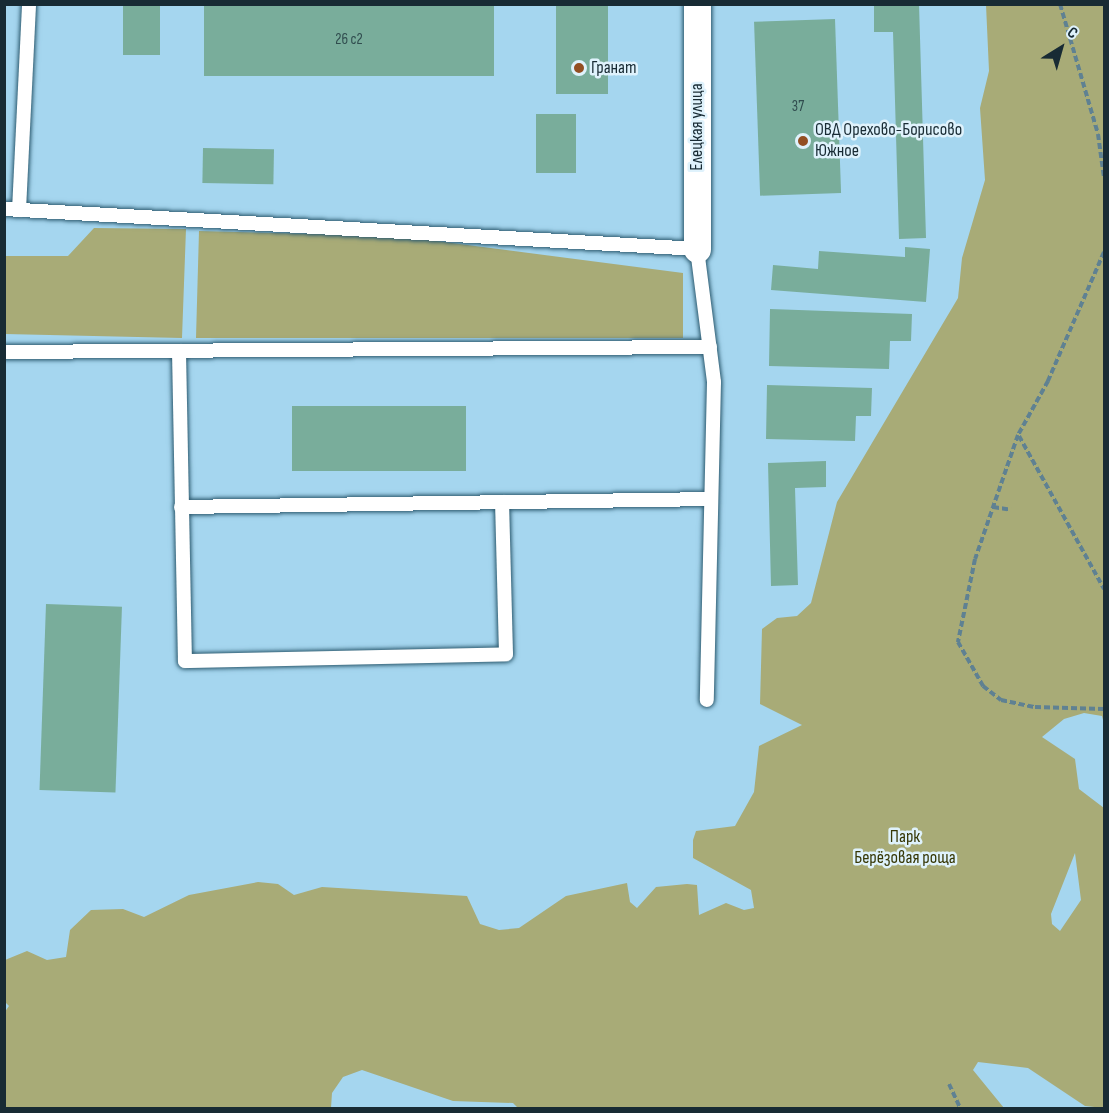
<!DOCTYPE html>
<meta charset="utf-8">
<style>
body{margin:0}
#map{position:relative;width:1109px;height:1113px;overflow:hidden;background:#a5d6ef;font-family:"Sofia Sans Condensed",sans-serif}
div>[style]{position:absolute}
.green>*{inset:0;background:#a8ab77}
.building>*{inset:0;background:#79ad9b;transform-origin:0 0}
.path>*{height:4px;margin-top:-2px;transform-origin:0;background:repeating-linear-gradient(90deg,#5f8192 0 6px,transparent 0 9px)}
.roads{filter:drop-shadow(0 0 2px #2d5b70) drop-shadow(0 0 2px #2d5b70)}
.service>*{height:14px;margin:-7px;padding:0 7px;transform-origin:7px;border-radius:7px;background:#fff}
.minor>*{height:27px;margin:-13.5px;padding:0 13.5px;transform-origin:13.5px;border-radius:13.5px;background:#fff}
.dots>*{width:16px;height:16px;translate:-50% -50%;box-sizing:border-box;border:3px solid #dff2fc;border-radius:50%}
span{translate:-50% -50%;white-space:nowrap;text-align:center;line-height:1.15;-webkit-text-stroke:5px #dff2fc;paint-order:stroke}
.number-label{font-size:15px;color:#304c4e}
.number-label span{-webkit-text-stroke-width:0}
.poi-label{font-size:18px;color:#182b34}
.left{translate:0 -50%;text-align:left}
.street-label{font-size:18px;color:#182b34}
.park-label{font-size:18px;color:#363705}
.frame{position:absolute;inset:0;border:6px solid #182b34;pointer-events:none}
.north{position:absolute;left:1031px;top:18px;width:60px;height:60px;-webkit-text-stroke:4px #dff2fc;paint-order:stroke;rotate:37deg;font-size:16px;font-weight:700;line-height:24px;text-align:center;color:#182b34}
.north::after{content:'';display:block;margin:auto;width:21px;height:27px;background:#182b34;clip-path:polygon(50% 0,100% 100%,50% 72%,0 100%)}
</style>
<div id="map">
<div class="green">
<i style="clip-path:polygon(evenodd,986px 5px,1104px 5px,1104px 724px,1102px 716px,1084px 713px,1064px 719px,1042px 737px,1075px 759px,1079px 789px,1104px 808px,1104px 1108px,1085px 1106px,1028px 1068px,978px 1062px,973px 1070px,1004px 1108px,518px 1108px,513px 1103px,453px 1101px,362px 1070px,343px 1077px,332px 1093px,331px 1108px,5px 1108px,4px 1013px,9px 1006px,5px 1002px,5px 960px,27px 951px,47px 960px,66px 957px,70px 930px,91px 910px,123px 909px,144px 917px,189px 895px,258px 882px,278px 884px,294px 895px,322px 887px,467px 896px,480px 924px,499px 930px,519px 928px,566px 896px,627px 883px,630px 902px,637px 908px,656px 887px,687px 884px,697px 885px,699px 915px,726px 903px,744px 910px,754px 908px,751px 890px,693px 858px,693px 840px,696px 831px,735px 826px,754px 792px,759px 746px,802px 725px,760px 704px,762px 629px,777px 618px,797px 616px,811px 603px,837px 502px,958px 298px,962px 258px,985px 180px,980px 108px,989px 71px,986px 5px,1075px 853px,1081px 900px,1060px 931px,1052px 924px,1051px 914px,1075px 853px)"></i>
<i style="clip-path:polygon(94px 228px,186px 229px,182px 338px,5px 334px,5px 256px,68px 256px)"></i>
<i style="clip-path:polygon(199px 231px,398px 236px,683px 273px,683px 338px,196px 338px)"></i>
</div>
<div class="building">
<i style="left:123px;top:4px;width:37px;height:51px"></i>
<i style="left:556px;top:4px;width:52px;height:90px"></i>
<i style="clip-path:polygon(874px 4px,919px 4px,926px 238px,899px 239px,893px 32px,874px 32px)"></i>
<i style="left:204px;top:5px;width:290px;height:71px"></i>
<i style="left:835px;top:19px;width:174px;height:81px;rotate:88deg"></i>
<i style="left:536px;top:114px;width:40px;height:59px"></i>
<i style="left:203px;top:148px;width:71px;height:35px;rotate:1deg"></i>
<i style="clip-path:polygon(905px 247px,930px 249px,926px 302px,771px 290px,773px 265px,818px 269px,819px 251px,905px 257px)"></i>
<i style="clip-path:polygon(770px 309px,912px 314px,911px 341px,890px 341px,889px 369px,769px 366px)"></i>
<i style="clip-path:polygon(767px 385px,872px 388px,871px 416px,856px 416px,855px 441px,766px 439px)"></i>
<i style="left:292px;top:406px;width:174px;height:65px"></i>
<i style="clip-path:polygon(826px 461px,826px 487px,795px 488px,798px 585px,771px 586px,768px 463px)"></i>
<i style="left:46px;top:604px;width:76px;height:186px;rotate:2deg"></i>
</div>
<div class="path">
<i style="left:1060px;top:4px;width:135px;rotate:73.7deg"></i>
<i style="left:1098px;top:134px;width:44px;rotate:82.2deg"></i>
<i style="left:1104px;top:252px;width:141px;rotate:113.5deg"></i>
<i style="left:1048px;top:381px;width:62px;rotate:119.1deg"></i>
<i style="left:1018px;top:435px;width:131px;rotate:109.1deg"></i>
<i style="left:975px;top:559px;width:85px;rotate:101.6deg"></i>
<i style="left:958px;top:642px;width:51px;rotate:60.4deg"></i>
<i style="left:983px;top:686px;width:23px;rotate:38deg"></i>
<i style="left:1001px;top:700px;width:35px;rotate:12deg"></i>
<i style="left:1035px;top:707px;width:69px;rotate:1.7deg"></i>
<i style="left:1019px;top:436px;width:175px;rotate:60.9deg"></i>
<i style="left:993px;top:507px;width:18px;rotate:9deg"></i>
<i style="left:949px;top:1084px;width:26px;rotate:65deg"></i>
</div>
<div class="roads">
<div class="service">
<i style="left:4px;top:209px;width:694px;rotate:3.3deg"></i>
<i style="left:697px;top:249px;width:134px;rotate:82.7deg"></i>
<i style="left:714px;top:382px;width:318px;rotate:91.3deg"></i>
<i style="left:19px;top:210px;width:206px;rotate:-87.2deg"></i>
<i style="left:179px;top:351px;width:310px;rotate:88.9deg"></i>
<i style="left:185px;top:661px;width:321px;rotate:-1.2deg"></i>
<i style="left:506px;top:654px;width:152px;rotate:-91.5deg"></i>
<i style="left:4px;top:352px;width:706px;rotate:-0.41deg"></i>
<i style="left:181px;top:507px;width:530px;rotate:-0.86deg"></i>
</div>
<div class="minor">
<i style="left:697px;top:249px;width:245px;rotate:-90deg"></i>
</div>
</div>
<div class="dots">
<i style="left:579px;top:68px;background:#934f23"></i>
<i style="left:803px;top:141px;background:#934f23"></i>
</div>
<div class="number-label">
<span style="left:349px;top:40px">26 с2</span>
<span style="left:798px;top:107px">37</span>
</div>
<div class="poi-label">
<span class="left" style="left:591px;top:68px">Гранат</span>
<span class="left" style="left:815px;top:141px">ОВД Орехово-Борисово<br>Южное</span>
</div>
<div class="street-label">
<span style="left:697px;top:127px;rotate:-90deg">Елецкая улица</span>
</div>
<div class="park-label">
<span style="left:905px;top:848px">Парк<br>Берёзовая роща</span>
</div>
<div class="frame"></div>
<div class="north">С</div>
</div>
